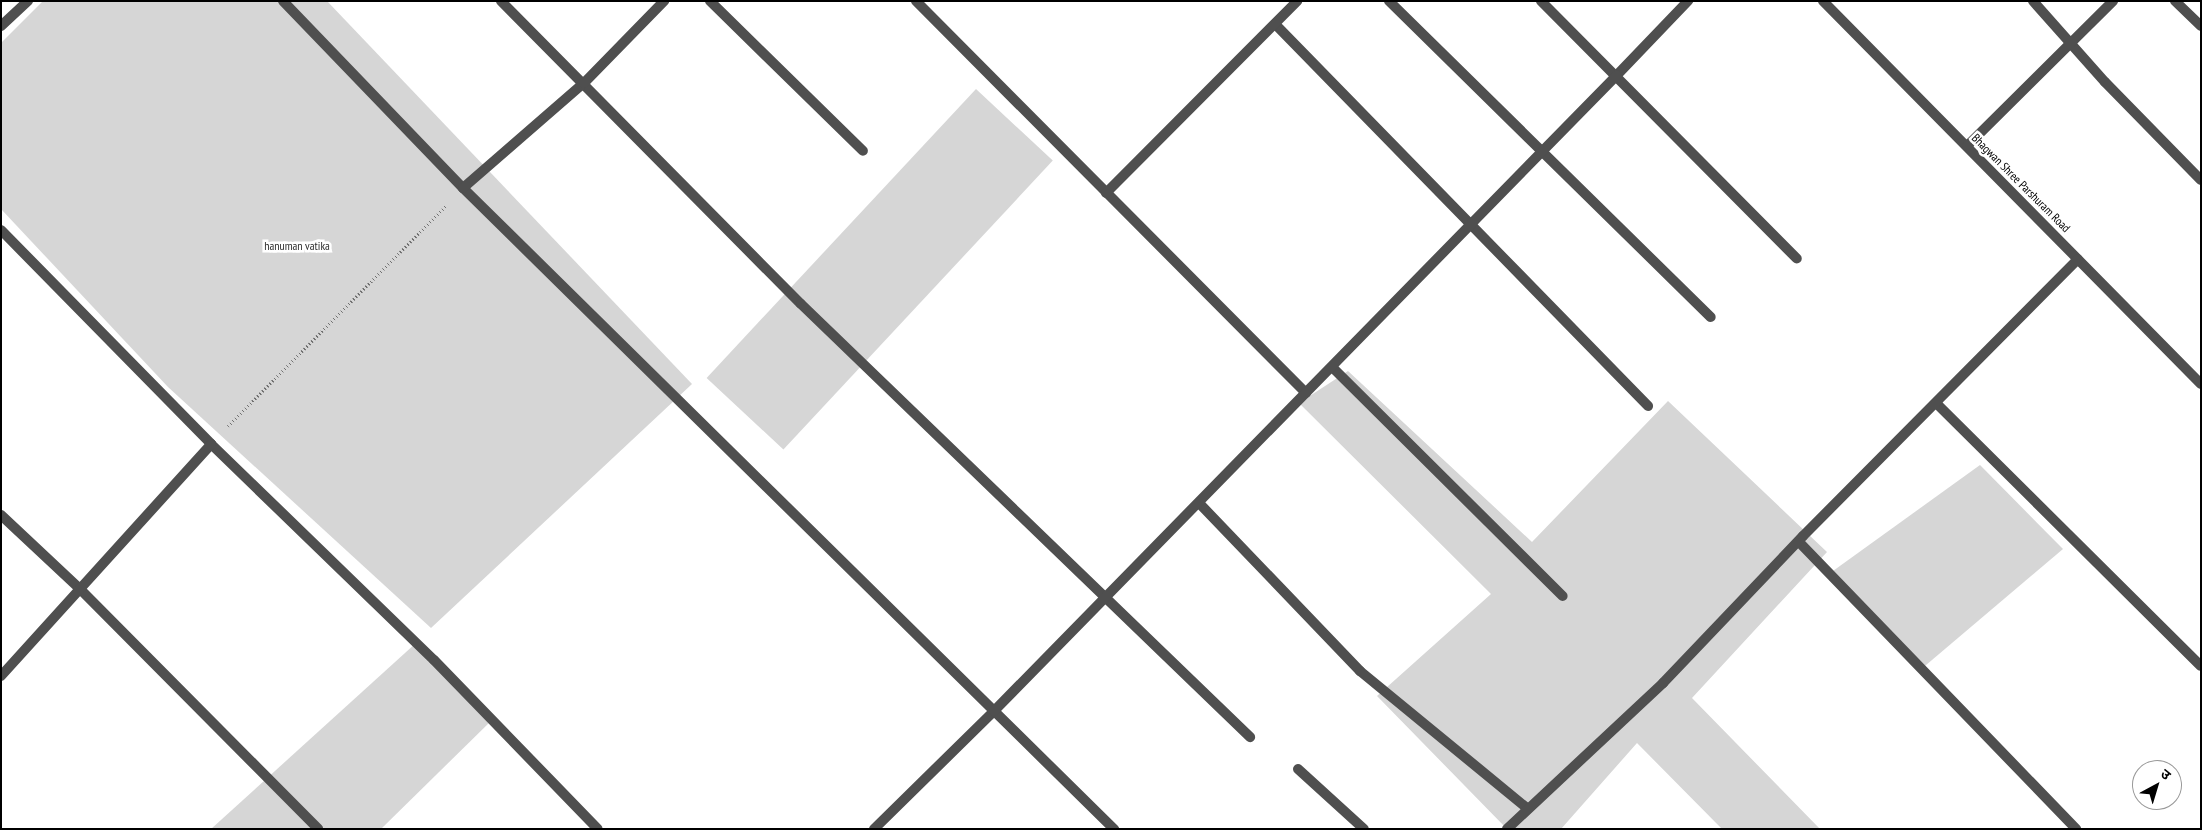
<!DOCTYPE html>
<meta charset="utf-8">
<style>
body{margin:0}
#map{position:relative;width:2202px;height:830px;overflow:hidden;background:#fff;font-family:"PT Sans Narrow","Noto Sans Devanagari",sans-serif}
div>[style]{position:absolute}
.green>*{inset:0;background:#d6d6d6;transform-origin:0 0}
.path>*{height:3px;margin-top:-1.5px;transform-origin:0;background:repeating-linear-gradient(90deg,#717171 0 1px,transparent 0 3.5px)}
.lane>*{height:10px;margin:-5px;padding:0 5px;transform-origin:5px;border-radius:5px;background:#4f4f4f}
.street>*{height:10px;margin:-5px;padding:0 5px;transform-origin:5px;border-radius:5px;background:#4f4f4f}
span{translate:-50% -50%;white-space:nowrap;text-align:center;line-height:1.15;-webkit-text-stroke:5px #fff;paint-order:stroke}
.street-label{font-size:12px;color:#000}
.park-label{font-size:12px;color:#2d2d2d}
.frame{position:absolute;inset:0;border:2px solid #000;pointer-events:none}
.north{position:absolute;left:2132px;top:760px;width:50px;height:50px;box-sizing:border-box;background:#fff;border:1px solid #999;border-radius:50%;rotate:39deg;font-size:14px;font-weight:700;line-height:20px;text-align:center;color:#000}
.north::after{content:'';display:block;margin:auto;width:18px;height:22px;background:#000;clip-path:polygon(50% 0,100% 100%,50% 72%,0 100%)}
</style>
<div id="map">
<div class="green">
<i style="clip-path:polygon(43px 1px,327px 1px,692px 384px,431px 628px,168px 387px,1px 209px,1px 43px)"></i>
<i style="left:976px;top:89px;width:105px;height:395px;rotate:43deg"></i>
<i style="clip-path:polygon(1348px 371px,1532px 542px,1668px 401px,1827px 552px,1692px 698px,1820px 829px,1722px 829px,1637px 743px,1561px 829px,1507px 829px,1377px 696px,1491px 594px,1299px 403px)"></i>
<i style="clip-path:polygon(1980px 465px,2063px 549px,1919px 671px,1826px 576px)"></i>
<i style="clip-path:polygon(416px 643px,492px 720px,381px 829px,211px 829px)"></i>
</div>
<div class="path">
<i style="left:228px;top:426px;width:311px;rotate:-45.3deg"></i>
</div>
<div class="lane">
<i style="left:1617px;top:75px;width:103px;rotate:-46.2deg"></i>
<i style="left:1298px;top:769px;width:89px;rotate:42.3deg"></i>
<i style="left:874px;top:829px;width:168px;rotate:-44.5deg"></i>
</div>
<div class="street">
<i style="left:283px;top:1px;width:260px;rotate:46.1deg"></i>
<i style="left:463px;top:188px;width:914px;rotate:44.56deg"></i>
<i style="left:501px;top:1px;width:426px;rotate:45.3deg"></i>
<i style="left:801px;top:304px;width:624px;rotate:43.96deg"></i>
<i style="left:710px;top:1px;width:214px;rotate:44.4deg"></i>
<i style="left:916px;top:1px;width:553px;rotate:45.15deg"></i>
<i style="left:1389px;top:1px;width:451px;rotate:44.5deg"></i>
<i style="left:1541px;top:1px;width:363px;rotate:45.2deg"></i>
<i style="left:1823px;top:1px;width:538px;rotate:45.38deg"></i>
<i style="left:2033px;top:1px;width:108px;rotate:48.4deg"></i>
<i style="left:2105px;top:82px;width:137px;rotate:45.6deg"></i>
<i style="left:2175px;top:1px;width:36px;rotate:44deg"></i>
<i style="left:1275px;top:24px;width:534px;rotate:45.68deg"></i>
<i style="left:1px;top:26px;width:37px;rotate:-43deg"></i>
<i style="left:1967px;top:146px;width:206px;rotate:-44.8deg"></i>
<i style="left:463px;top:188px;width:160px;rotate:-41deg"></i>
<i style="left:584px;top:83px;width:115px;rotate:-45.7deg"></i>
<i style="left:1106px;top:193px;width:271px;rotate:-45.1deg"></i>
<i style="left:1px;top:230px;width:300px;rotate:45.5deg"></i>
<i style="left:211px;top:444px;width:310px;rotate:44.1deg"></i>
<i style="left:434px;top:660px;width:235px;rotate:45.9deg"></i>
<i style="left:1332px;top:367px;width:325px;rotate:44.8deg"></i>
<i style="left:1936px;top:403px;width:373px;rotate:44.8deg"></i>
<i style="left:1199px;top:503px;width:233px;rotate:46.2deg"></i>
<i style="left:1360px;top:671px;width:217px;rotate:39.4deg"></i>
<i style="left:1px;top:515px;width:108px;rotate:43.1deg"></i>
<i style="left:80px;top:589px;width:338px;rotate:45.2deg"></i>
<i style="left:1799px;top:542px;width:399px;rotate:46deg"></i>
<i style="left:1px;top:676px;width:313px;rotate:-47.8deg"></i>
<i style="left:994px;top:711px;width:890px;rotate:-45.59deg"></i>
<i style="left:1507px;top:829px;width:214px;rotate:-43.1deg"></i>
<i style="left:1663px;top:683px;width:203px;rotate:-46.4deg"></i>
<i style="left:1803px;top:536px;width:390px;rotate:-45.2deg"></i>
</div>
<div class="street-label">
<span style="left:2021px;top:183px;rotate:45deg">Bhagwan Shree Parshuram Road</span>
</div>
<div class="park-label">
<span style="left:297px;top:246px">hanuman vatika</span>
</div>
<div class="frame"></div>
<div class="north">उ</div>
</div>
